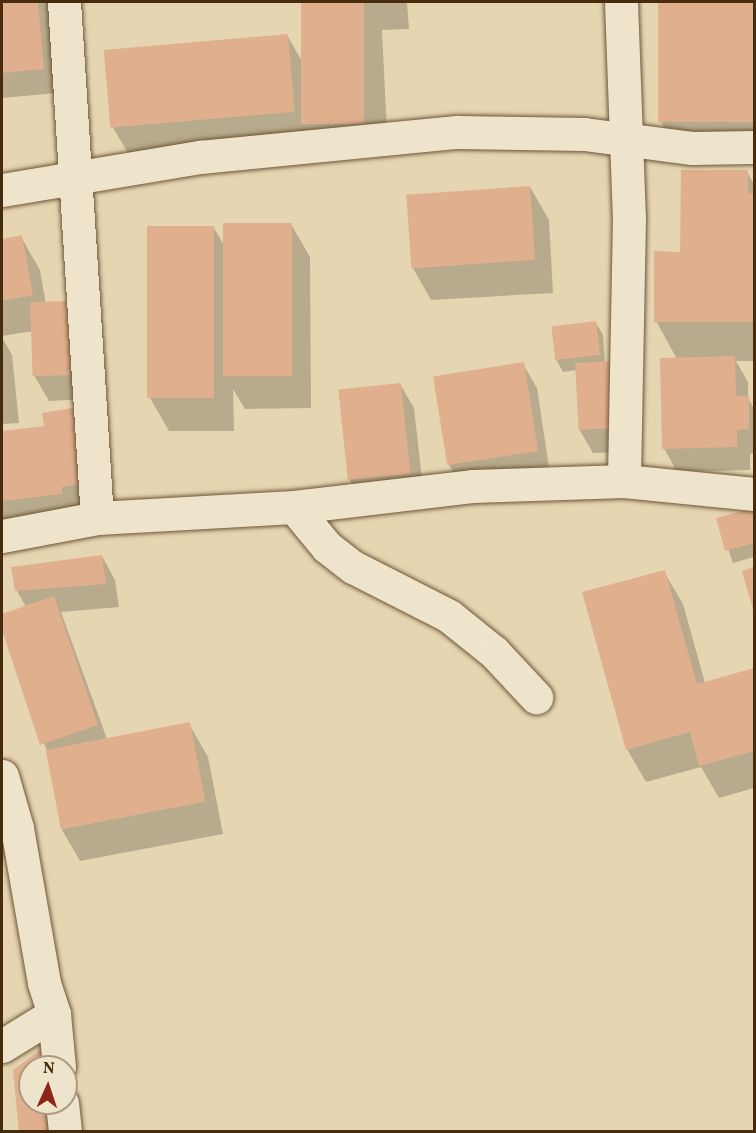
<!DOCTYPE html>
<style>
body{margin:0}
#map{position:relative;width:756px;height:1133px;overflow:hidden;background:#e5d5b1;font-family:Vollkorn,serif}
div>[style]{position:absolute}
.shadow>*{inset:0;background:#0003}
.building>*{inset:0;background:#e0af8e;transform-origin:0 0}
.roads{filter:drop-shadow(0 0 2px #6e5636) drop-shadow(0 0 2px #6e5636)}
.minor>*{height:33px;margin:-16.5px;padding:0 16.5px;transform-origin:16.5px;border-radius:16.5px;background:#eee4cc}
span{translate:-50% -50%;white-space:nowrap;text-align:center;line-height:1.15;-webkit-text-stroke:4.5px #eee4cc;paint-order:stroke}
.frame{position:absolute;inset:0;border:3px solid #462c0d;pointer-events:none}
.north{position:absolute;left:18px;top:1055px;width:60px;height:60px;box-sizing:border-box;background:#eee4cc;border:2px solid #ab9a80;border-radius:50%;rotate:3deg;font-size:16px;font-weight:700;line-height:24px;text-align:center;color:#462c0d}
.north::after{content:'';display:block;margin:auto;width:21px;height:27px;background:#8f2418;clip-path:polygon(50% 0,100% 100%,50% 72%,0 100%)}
</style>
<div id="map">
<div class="shadow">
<i style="clip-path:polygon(2px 2px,48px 2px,57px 93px,2px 98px)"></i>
<i style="clip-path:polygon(303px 2px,407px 2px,409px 29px,382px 30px,388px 153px,328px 156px,311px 128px,313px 144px,131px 158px,112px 126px,287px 35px,306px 68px)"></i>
<i style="clip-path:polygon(660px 2px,754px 2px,754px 154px,680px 155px,661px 122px)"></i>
<i style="clip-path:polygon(747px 172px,754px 184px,754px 361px,736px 361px,748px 382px,748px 398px,754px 409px,754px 453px,750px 454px,750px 470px,677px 472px,664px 448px,677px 359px,656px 321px,682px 253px)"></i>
<i style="clip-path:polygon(530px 187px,549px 220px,553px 293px,431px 300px,413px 268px)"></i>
<i style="clip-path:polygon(291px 224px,310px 257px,311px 408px,245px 409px,233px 389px,234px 431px,169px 431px,150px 398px,214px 228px,225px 247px)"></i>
<i style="clip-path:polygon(21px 237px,40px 270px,46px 304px,85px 399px,49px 401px,35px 377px,33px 331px,2px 336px,2px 241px)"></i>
<i style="clip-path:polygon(596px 323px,603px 335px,605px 363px,630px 452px,593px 453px,579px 429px,577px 370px,563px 372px,556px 359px)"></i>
<i style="clip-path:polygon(2px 337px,12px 355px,19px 423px,2px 424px)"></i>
<i style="clip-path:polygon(523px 364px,537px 388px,550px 474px,462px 487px,448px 463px)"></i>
<i style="clip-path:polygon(400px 384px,414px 408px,424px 497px,363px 503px,349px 479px)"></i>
<i style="clip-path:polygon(72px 409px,91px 442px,104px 515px,2px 536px,2px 432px,46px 427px)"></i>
<i style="clip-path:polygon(754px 510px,754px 557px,733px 563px,718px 519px)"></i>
<i style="clip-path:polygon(102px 556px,115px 580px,119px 607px,61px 612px,107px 739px,189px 724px,208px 757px,223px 834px,80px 861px,61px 828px,48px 754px,2px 626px,2px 615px,26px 607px,17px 591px)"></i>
<i style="clip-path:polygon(754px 569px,754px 610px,744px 572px)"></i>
<i style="clip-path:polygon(664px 572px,683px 604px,705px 683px,754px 670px,754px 788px,719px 798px,701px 767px,646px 782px,627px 749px)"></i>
<i style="clip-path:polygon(2px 788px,16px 855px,2px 858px)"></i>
</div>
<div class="building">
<i style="clip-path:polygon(2px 2px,38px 2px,44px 69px,2px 73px)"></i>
<i style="left:301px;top:2px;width:63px;height:122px"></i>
<i style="left:658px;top:2px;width:96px;height:120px"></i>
<i style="left:288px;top:34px;width:78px;height:185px;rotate:85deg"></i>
<i style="clip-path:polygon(681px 170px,748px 170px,748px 193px,754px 193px,754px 322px,654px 322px,654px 251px,680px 252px)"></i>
<i style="left:530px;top:186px;width:74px;height:124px;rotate:86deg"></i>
<i style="left:292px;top:223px;width:153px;height:69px;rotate:90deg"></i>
<i style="left:214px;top:226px;width:172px;height:67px;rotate:90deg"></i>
<i style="clip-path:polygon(22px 235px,33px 295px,2px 301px,2px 239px)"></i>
<i style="left:69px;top:301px;width:74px;height:39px;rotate:88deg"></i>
<i style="left:596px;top:321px;width:34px;height:45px;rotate:83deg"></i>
<i style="clip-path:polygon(735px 356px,736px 396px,749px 396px,749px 429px,737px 430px,737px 447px,662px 449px,660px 358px)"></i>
<i style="left:615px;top:361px;width:67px;height:40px;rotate:87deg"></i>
<i style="left:524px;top:362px;width:90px;height:92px;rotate:81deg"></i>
<i style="left:401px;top:383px;width:91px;height:63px;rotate:84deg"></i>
<i style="clip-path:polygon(72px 408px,87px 483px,62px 487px,62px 494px,2px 501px,2px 431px,44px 426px,42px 413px)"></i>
<i style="clip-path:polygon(754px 508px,754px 543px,725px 551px,716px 518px)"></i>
<i style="clip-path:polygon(102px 555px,106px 584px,15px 591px,11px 567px)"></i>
<i style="clip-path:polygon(754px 567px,754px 613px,742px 571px)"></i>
<i style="clip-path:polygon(665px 570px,697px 684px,754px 668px,754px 751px,699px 766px,690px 732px,626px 750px,582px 592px)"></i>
<i style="clip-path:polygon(54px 596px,98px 725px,40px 745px,2px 630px,2px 614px)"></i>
<i style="left:190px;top:722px;width:81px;height:147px;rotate:79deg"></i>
<i style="clip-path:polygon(48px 1044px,50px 1067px,30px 1067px,30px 1103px,53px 1103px,56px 1132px,19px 1132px,13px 1070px)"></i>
</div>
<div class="roads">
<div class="minor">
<i style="left:64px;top:2px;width:517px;rotate:86.34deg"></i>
<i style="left:621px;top:2px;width:215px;rotate:87.9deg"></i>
<i style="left:629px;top:217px;width:264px;rotate:91.1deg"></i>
<i style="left:2px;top:190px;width:201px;rotate:-9.5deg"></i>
<i style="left:200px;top:157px;width:258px;rotate:-5.6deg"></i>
<i style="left:457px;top:132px;width:127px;rotate:0.9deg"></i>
<i style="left:584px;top:134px;width:109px;rotate:7.4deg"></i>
<i style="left:692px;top:148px;width:62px;rotate:-0.9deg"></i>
<i style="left:294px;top:507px;width:52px;rotate:50.5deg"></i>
<i style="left:327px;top:547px;width:33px;rotate:38deg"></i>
<i style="left:353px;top:567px;width:108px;rotate:27deg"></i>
<i style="left:449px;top:616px;width:58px;rotate:38.7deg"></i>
<i style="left:494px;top:652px;width:62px;rotate:47deg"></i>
<i style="left:2px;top:536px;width:97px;rotate:-10.7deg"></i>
<i style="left:97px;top:518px;width:197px;rotate:-3.2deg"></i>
<i style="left:294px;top:507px;width:179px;rotate:-6.7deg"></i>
<i style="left:472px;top:486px;width:152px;rotate:-1.9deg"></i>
<i style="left:624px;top:481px;width:131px;rotate:5.7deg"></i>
<i style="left:2px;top:776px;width:54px;rotate:73.9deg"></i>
<i style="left:17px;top:828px;width:157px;rotate:80.1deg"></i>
<i style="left:44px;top:983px;width:33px;rotate:72deg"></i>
<i style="left:54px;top:1014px;width:53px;rotate:84.6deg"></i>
<i style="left:2px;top:1046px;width:61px;rotate:-31.6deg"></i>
<i style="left:62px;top:1103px;width:29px;rotate:84deg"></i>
</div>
</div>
<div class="frame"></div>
<div class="north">N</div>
</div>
